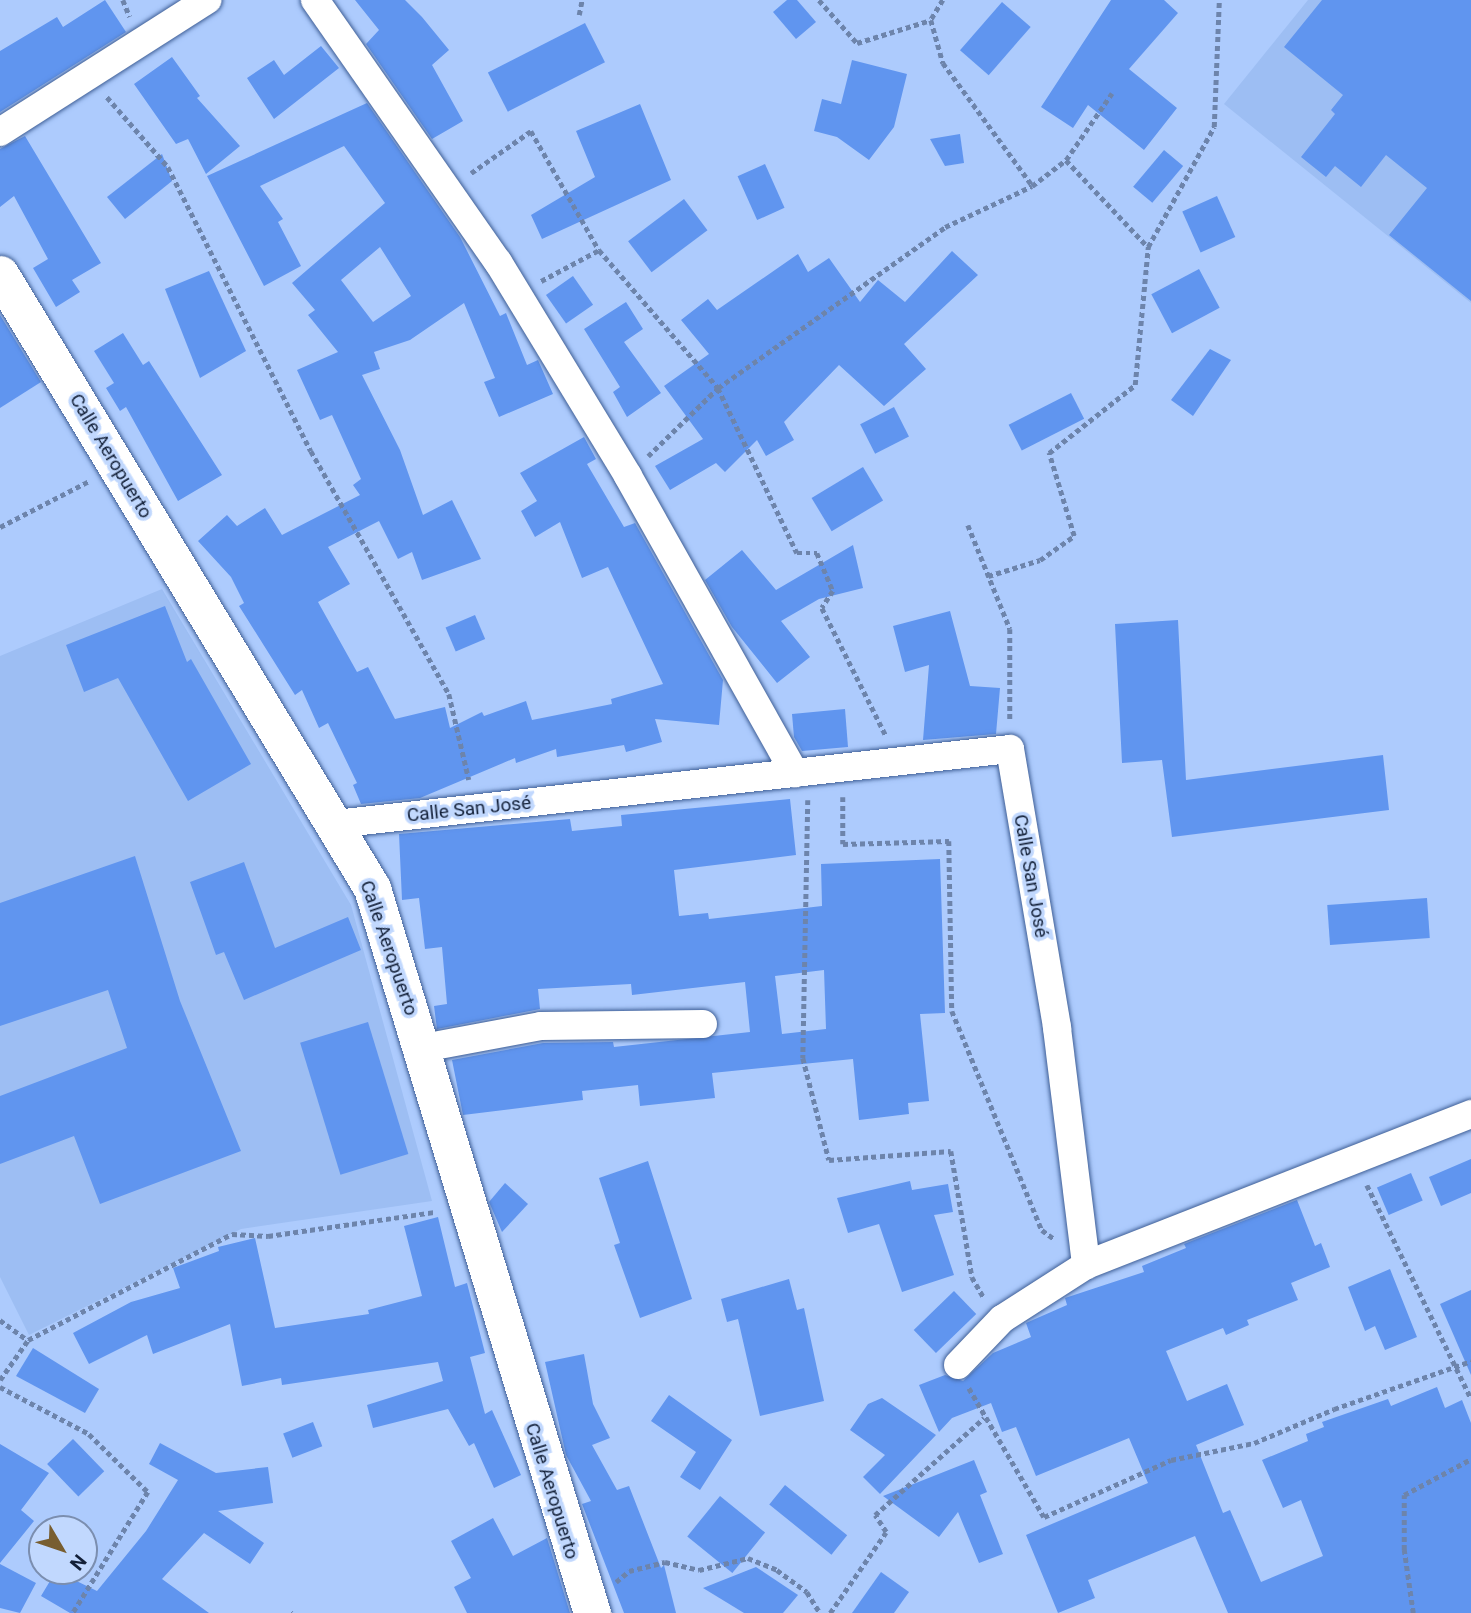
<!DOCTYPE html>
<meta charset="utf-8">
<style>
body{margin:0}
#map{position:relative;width:1471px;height:1613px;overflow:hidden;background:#adcbfd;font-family:Roboto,sans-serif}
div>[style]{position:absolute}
.built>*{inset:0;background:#9dbef3}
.building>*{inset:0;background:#6095ef;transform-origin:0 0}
.path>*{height:4.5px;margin-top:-2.25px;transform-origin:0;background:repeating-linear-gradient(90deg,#6d84ab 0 5px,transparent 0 8.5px)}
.roads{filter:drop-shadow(0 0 2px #3f5f96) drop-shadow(0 0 2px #3f5f96)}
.minor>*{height:28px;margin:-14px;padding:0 14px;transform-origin:14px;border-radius:14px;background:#fff}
.tertiary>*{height:37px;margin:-18.5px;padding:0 18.5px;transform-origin:18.5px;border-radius:18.5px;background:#fff}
span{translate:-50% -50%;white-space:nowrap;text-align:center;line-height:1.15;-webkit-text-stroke:7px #c1d8fe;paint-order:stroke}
.street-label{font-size:19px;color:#132038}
.north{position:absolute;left:28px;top:1515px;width:70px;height:70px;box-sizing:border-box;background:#c1d8fe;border:2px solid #7b8eaf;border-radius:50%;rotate:129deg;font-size:19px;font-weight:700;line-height:28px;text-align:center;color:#132038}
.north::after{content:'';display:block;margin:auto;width:24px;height:32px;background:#785e30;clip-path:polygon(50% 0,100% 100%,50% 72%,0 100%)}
</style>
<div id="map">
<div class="built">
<i style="clip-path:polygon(1308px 0,1471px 0,1471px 303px,1224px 104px)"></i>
<i style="clip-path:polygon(162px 589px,351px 905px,432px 1201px,241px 1229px,29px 1335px,0 1277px,0 656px)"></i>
</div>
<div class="building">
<i style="clip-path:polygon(105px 0,126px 32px,0 112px,0 51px,57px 17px,63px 27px)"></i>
<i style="clip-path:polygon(355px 0,405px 0,422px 17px,449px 50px,432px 65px,463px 121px,432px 139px,366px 44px,379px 30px)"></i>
<i style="clip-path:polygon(787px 0,797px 0,816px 22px,796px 39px,773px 12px)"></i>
<i style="clip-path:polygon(1111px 0,1164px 0,1178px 13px,1129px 69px,1177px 108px,1144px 150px,1088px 105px,1073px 128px,1041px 107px)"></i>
<i style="clip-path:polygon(1322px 0,1471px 0,1471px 301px,1389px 235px,1427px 188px,1386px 155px,1361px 187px,1335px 166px,1326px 177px,1301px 157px,1335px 114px,1331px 110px,1343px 95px,1284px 47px)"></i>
<i style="left:1002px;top:2px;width:38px;height:64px;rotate:41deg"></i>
<i style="left:585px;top:23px;width:44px;height:109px;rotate:63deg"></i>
<i style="clip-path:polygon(321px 46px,339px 68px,274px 119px,247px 78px,274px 60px,284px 75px)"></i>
<i style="clip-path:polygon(172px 57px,200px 96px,197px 98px,240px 146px,206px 174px,188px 139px,176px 144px,134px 84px)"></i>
<i style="clip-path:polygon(852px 60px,907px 74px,894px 127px,869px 160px,837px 137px,814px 131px,822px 99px,841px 104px)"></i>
<i style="clip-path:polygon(evenodd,367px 103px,460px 237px,500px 316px,506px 313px,527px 365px,538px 360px,553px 394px,499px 417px,484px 382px,495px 378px,464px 303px,410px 340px,374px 352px,380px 369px,362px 375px,400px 450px,423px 515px,452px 500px,481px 559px,422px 580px,412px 552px,398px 559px,379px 521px,328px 547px,350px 584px,318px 602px,357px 672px,368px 667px,395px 719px,445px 707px,450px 728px,482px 712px,484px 716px,526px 701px,532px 720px,612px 704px,611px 699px,663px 684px,608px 567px,582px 578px,560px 522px,535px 537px,521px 511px,537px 501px,520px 473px,584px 437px,596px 459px,587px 464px,624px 527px,635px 523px,723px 680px,719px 725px,655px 719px,662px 742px,626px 752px,624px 745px,557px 757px,556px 749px,516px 763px,515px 758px,420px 798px,361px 804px,353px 785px,357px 783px,328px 723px,319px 728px,302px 690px,295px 695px,239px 606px,244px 603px,231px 577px,198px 541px,227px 515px,237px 526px,265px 508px,282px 535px,360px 495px,353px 485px,361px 479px,332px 415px,320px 420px,297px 370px,338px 352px,308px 315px,315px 310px,292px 283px,385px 203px,344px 146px,260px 186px,283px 219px,278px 222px,301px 266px,264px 286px,207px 176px,367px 103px,380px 247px,411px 296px,373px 322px,341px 280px,380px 247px)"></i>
<i style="clip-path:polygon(640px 104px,671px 180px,542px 239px,531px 215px,595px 177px,576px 131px)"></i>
<i style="clip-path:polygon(960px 134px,964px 163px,945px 166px,930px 139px)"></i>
<i style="clip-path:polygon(25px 136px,101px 263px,72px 280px,80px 292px,56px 307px,33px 268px,48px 259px,14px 196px,0 207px,0 149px)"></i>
<i style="left:1164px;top:150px;width:25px;height:48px;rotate:40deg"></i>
<i style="clip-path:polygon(162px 154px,172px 181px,125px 219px,107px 197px)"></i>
<i style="left:765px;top:164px;width:48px;height:30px;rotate:66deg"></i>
<i style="left:1217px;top:196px;width:45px;height:38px;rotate:66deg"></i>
<i style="left:684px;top:199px;width:39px;height:70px;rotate:53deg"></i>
<i style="clip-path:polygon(952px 251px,978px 275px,904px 344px,926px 369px,884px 406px,839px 365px,784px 422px,794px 440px,766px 456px,757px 440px,725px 472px,716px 463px,670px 490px,655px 466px,703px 439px,664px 386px,709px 354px,681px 320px,708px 299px,717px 310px,798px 254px,808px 272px,829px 258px,860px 302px,878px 280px,905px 302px)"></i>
<i style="left:1199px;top:269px;width:44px;height:54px;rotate:62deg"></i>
<i style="clip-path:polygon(209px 271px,246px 351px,200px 378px,165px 289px)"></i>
<i style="left:573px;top:276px;width:35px;height:33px;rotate:55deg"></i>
<i style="clip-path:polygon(626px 302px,643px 329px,624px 342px,661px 393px,627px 417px,613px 392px,620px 387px,584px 329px)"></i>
<i style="clip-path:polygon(0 315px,41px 382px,0 408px)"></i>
<i style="clip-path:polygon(123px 333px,143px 365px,149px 361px,222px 475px,178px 501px,126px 407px,120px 411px,106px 388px,114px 383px,94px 351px)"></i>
<i style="clip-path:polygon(1210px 349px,1231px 360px,1193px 416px,1171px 400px)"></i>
<i style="left:1071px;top:393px;width:29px;height:70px;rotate:63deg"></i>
<i style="left:894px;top:407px;width:33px;height:38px;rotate:63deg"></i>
<i style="left:863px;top:467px;width:39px;height:60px;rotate:59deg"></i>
<i style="clip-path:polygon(853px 545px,863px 588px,819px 599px,781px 621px,810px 657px,777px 683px,732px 627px,705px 580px,742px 550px,776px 590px)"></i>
<i style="clip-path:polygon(165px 606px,187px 662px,191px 659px,251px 764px,188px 801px,118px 678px,84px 692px,66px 645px)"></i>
<i style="clip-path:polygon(950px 611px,970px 686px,1000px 688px,996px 734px,923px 740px,929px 665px,905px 672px,893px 626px)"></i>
<i style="left:475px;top:615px;width:26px;height:32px;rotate:67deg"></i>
<i style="clip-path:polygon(1178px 620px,1186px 780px,1383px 755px,1389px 810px,1172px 837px,1162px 760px,1122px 763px,1115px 624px)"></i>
<i style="clip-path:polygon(845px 709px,848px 747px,802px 751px,794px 737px,792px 714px)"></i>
<i style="clip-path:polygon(evenodd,790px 799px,796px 855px,674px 870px,679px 916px,708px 913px,709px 919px,822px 906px,821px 864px,940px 859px,945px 1013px,920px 1014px,929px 1101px,908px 1103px,909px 1114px,859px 1120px,853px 1059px,712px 1073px,715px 1098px,640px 1106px,638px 1085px,582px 1091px,583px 1100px,463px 1115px,452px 1060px,543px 1043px,613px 1042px,614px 1047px,750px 1032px,745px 982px,632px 995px,631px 984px,538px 989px,540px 1009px,437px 1029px,434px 1006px,447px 1004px,442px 947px,425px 949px,419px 898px,402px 900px,399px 834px,570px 819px,572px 831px,622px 826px,621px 815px,790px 799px,824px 970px,826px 1029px,782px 1034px,775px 976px,824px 970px)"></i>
<i style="clip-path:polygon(135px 856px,180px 1001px,241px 1151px,100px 1204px,74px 1136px,0 1164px,0 1096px,127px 1048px,108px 990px,0 1026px,0 903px)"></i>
<i style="clip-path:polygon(244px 862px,275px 948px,348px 917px,361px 950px,244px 1000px,224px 952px,216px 955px,190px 882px)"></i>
<i style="left:1427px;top:898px;width:40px;height:100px;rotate:86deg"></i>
<i style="left:368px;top:1022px;width:138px;height:71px;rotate:73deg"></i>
<i style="clip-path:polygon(1471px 1159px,1471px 1193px,1441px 1206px,1429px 1177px)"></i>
<i style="clip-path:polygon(648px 1161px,692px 1299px,640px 1318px,614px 1245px,620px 1243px,599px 1178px)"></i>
<i style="left:1411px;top:1173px;width:30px;height:37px;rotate:67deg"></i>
<i style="clip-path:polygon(910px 1181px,912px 1190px,948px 1184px,953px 1212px,934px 1215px,954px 1275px,902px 1292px,879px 1224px,848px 1233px,837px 1198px)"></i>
<i style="clip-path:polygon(505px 1183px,528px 1204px,502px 1232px,489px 1202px)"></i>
<i style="clip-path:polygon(1297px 1200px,1315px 1246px,1321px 1243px,1330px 1267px,1291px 1283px,1298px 1300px,1247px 1320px,1249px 1325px,1226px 1335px,1223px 1328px,1166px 1351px,1187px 1401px,1227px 1384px,1244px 1425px,1196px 1445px,1223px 1513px,1230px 1510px,1261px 1582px,1323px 1556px,1301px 1500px,1283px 1508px,1262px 1460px,1308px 1441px,1306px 1434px,1324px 1427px,1322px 1422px,1388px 1399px,1391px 1406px,1437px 1387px,1445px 1408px,1462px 1400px,1471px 1423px,1471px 1613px,1228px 1613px,1195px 1536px,1088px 1580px,1095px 1598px,1058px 1613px,1026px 1535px,1148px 1483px,1129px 1438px,1036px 1476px,1016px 1427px,1002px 1432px,991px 1403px,952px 1418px,939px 1432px,919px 1385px,945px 1375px,963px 1381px,993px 1353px,1031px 1337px,1026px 1323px,1067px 1305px,1065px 1298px,1144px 1272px,1142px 1266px,1186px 1248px,1184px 1244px)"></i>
<i style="clip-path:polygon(438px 1217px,455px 1287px,467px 1283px,485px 1353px,470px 1357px,485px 1414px,492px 1410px,521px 1475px,494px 1488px,474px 1443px,469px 1446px,448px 1409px,373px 1428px,367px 1405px,443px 1381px,438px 1362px,282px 1385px,281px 1378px,242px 1386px,230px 1324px,153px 1354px,147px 1335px,89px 1364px,73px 1333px,131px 1302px,180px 1288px,173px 1268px,219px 1251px,218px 1247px,255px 1238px,275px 1328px,369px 1314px,368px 1310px,422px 1296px,404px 1226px)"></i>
<i style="clip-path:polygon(1390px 1269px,1417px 1337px,1385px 1350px,1375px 1326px,1365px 1331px,1348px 1287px)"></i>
<i style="clip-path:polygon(789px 1279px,797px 1310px,804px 1308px,824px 1401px,760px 1416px,738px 1319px,727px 1322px,721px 1299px)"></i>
<i style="clip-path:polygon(1471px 1290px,1471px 1375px,1440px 1304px)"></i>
<i style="left:954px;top:1291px;width:32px;height:56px;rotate:46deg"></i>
<i style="clip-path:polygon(33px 1348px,99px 1389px,85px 1413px,16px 1376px)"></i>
<i style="clip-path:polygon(584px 1354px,593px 1404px,610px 1438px,592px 1445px,617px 1490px,629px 1486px,661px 1568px,664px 1565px,676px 1613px,624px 1613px,582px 1504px,591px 1501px,566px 1455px,545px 1362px)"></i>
<i style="clip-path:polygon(669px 1395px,732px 1440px,700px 1490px,680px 1477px,696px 1452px,651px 1421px)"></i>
<i style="clip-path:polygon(882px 1398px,936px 1435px,880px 1494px,863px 1477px,885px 1455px,850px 1430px,868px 1404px)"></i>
<i style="left:313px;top:1422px;width:26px;height:32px;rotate:69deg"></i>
<i style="left:73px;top:1439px;width:45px;height:36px;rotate:46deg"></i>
<i style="clip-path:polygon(160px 1443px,216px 1473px,268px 1467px,273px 1503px,218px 1511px,264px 1543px,250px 1564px,204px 1533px,162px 1579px,209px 1613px,70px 1613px,41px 1596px,56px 1571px,97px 1591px,146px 1531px,178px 1480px,149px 1464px)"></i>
<i style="clip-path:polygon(0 1444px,49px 1473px,21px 1510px,34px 1521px,0 1563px)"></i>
<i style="clip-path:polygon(974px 1460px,987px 1492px,980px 1495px,1003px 1554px,979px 1563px,958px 1512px,939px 1537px,883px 1496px)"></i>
<i style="left:785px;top:1485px;width:80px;height:25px;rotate:39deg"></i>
<i style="left:720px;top:1496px;width:58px;height:52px;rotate:39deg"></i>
<i style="clip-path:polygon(493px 1518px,513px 1556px,547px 1538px,570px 1613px,467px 1613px,454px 1587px,471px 1578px,451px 1541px)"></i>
<i style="clip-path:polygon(0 1564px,36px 1583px,20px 1613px,0 1608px)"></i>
<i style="clip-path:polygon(756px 1567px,798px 1595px,783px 1613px,744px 1613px,703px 1588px)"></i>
<i style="clip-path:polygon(881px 1572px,909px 1592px,894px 1613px,852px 1613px)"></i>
</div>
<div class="path">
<i style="left:123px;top:0;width:18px;rotate:68deg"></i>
<i style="left:819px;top:0;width:57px;rotate:48.5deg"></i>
<i style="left:857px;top:43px;width:77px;rotate:-17.3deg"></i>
<i style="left:943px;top:0;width:23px;rotate:121deg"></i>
<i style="left:931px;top:20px;width:45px;rotate:74.4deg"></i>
<i style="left:943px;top:63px;width:151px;rotate:53.9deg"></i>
<i style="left:579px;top:15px;width:15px;rotate:-79deg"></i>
<i style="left:107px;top:97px;width:93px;rotate:48.9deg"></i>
<i style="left:168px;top:167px;width:318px;rotate:63.3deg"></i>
<i style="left:311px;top:451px;width:279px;rotate:60.4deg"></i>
<i style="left:449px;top:694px;width:88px;rotate:76.9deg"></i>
<i style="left:1066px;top:160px;width:81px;rotate:-55.5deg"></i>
<i style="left:471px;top:173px;width:73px;rotate:-35deg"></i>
<i style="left:531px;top:131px;width:137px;rotate:60.3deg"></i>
<i style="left:599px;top:250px;width:182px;rotate:49.2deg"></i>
<i style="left:718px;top:388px;width:183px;rotate:64.4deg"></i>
<i style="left:797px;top:553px;width:20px"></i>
<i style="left:817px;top:553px;width:41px;rotate:67.2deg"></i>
<i style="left:833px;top:591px;width:20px;rotate:123deg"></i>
<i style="left:822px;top:608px;width:143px;rotate:63.4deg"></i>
<i style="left:541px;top:281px;width:66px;rotate:-28.1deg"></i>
<i style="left:648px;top:456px;width:98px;rotate:-44.2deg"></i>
<i style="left:718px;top:388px;width:278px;rotate:-35.3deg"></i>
<i style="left:945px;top:227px;width:96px;rotate:-25.2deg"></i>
<i style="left:1032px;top:186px;width:43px;rotate:-37.4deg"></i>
<i style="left:1066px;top:160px;width:120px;rotate:46.7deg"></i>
<i style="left:1148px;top:247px;width:137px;rotate:-61.2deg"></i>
<i style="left:1214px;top:127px;width:127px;rotate:-87.7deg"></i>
<i style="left:968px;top:525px;width:112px;rotate:68deg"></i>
<i style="left:1010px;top:629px;width:91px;rotate:90deg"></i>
<i style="left:0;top:527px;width:100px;rotate:-27.3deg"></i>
<i style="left:988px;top:576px;width:54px;rotate:-17.1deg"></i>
<i style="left:1040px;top:560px;width:42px;rotate:-35.2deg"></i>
<i style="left:1074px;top:536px;width:87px;rotate:-106.8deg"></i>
<i style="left:1049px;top:453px;width:110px;rotate:-38.3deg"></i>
<i style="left:1135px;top:385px;width:139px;rotate:-84.6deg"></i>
<i style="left:843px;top:797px;width:47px;rotate:90deg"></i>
<i style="left:843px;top:844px;width:106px;rotate:-1.6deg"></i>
<i style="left:949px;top:841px;width:170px;rotate:89deg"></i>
<i style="left:952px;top:1011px;width:237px;rotate:67.7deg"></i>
<i style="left:1042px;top:1230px;width:14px;rotate:36deg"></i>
<i style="left:808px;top:800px;width:258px;rotate:91.1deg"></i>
<i style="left:803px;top:1058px;width:105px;rotate:75.7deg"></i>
<i style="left:829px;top:1160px;width:122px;rotate:-4.2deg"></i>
<i style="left:951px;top:1151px;width:128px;rotate:80.5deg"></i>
<i style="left:972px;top:1277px;width:24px;rotate:60deg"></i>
<i style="left:1367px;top:1185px;width:237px;rotate:64deg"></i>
<i style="left:0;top:1320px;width:34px;rotate:36deg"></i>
<i style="left:0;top:1380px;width:49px;rotate:-55deg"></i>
<i style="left:28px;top:1340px;width:230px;rotate:-27.5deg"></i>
<i style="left:232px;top:1234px;width:36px;rotate:3deg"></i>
<i style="left:268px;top:1236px;width:169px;rotate:-8.2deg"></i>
<i style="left:0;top:1387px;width:101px;rotate:27.8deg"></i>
<i style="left:89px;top:1434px;width:83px;rotate:44.5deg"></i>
<i style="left:148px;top:1492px;width:142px;rotate:121.8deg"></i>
<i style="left:969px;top:1388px;width:149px;rotate:59.8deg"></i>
<i style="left:1044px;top:1517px;width:139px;rotate:-24.2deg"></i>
<i style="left:1171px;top:1460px;width:85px;rotate:-11.6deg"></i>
<i style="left:1254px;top:1443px;width:87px;rotate:-23deg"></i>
<i style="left:1334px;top:1409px;width:145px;rotate:-19.3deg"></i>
<i style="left:616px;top:1582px;width:17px;rotate:-40deg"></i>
<i style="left:629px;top:1571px;width:37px;rotate:-14deg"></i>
<i style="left:665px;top:1562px;width:35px;rotate:13deg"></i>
<i style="left:699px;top:1570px;width:50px;rotate:-13.8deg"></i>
<i style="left:748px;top:1558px;width:31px;rotate:22deg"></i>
<i style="left:777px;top:1570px;width:37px;rotate:36deg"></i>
<i style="left:807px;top:1592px;width:25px;rotate:58deg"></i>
<i style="left:291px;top:1612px;width:1px;rotate:45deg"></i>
<i style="left:830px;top:1613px;width:98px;rotate:-55.3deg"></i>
<i style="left:886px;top:1532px;width:20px;rotate:-123deg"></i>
<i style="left:875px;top:1515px;width:146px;rotate:-41.7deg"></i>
<i style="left:1413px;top:1613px;width:64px;rotate:-98.1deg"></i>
<i style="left:1404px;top:1550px;width:55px;rotate:-90deg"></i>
<i style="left:1404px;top:1495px;width:76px;rotate:-28.2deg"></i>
</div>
<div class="roads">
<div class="minor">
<i style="left:315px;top:0;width:320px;rotate:55.1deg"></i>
<i style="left:498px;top:262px;width:250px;rotate:58.7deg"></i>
<i style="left:628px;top:476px;width:341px;rotate:60.7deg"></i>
<i style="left:0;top:132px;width:246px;rotate:-32.5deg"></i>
<i style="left:335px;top:824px;width:679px;rotate:-6.34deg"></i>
<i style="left:1010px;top:749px;width:283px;rotate:80.4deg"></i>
<i style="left:1057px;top:1028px;width:239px;rotate:83deg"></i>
<i style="left:1086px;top:1265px;width:414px;rotate:-21.4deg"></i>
<i style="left:423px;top:1048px;width:120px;rotate:-10.6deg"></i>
<i style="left:541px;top:1026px;width:162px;rotate:-0.7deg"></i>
<i style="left:958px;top:1365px;width:64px;rotate:-46.3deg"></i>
<i style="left:1002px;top:1319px;width:100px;rotate:-32.7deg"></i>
</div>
<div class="tertiary">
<i style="left:0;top:274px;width:718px;rotate:58.79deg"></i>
<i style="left:372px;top:888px;width:758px;rotate:73.12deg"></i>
</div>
</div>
<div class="street-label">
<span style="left:111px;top:456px;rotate:59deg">Calle Aeropuerto</span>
<span style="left:469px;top:809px;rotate:-6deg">Calle San José</span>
<span style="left:1031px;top:876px;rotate:80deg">Calle San José</span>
<span style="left:389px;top:948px;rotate:71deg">Calle Aeropuerto</span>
<span style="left:552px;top:1491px;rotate:73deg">Calle Aeropuerto</span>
</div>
<div class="north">N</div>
</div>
